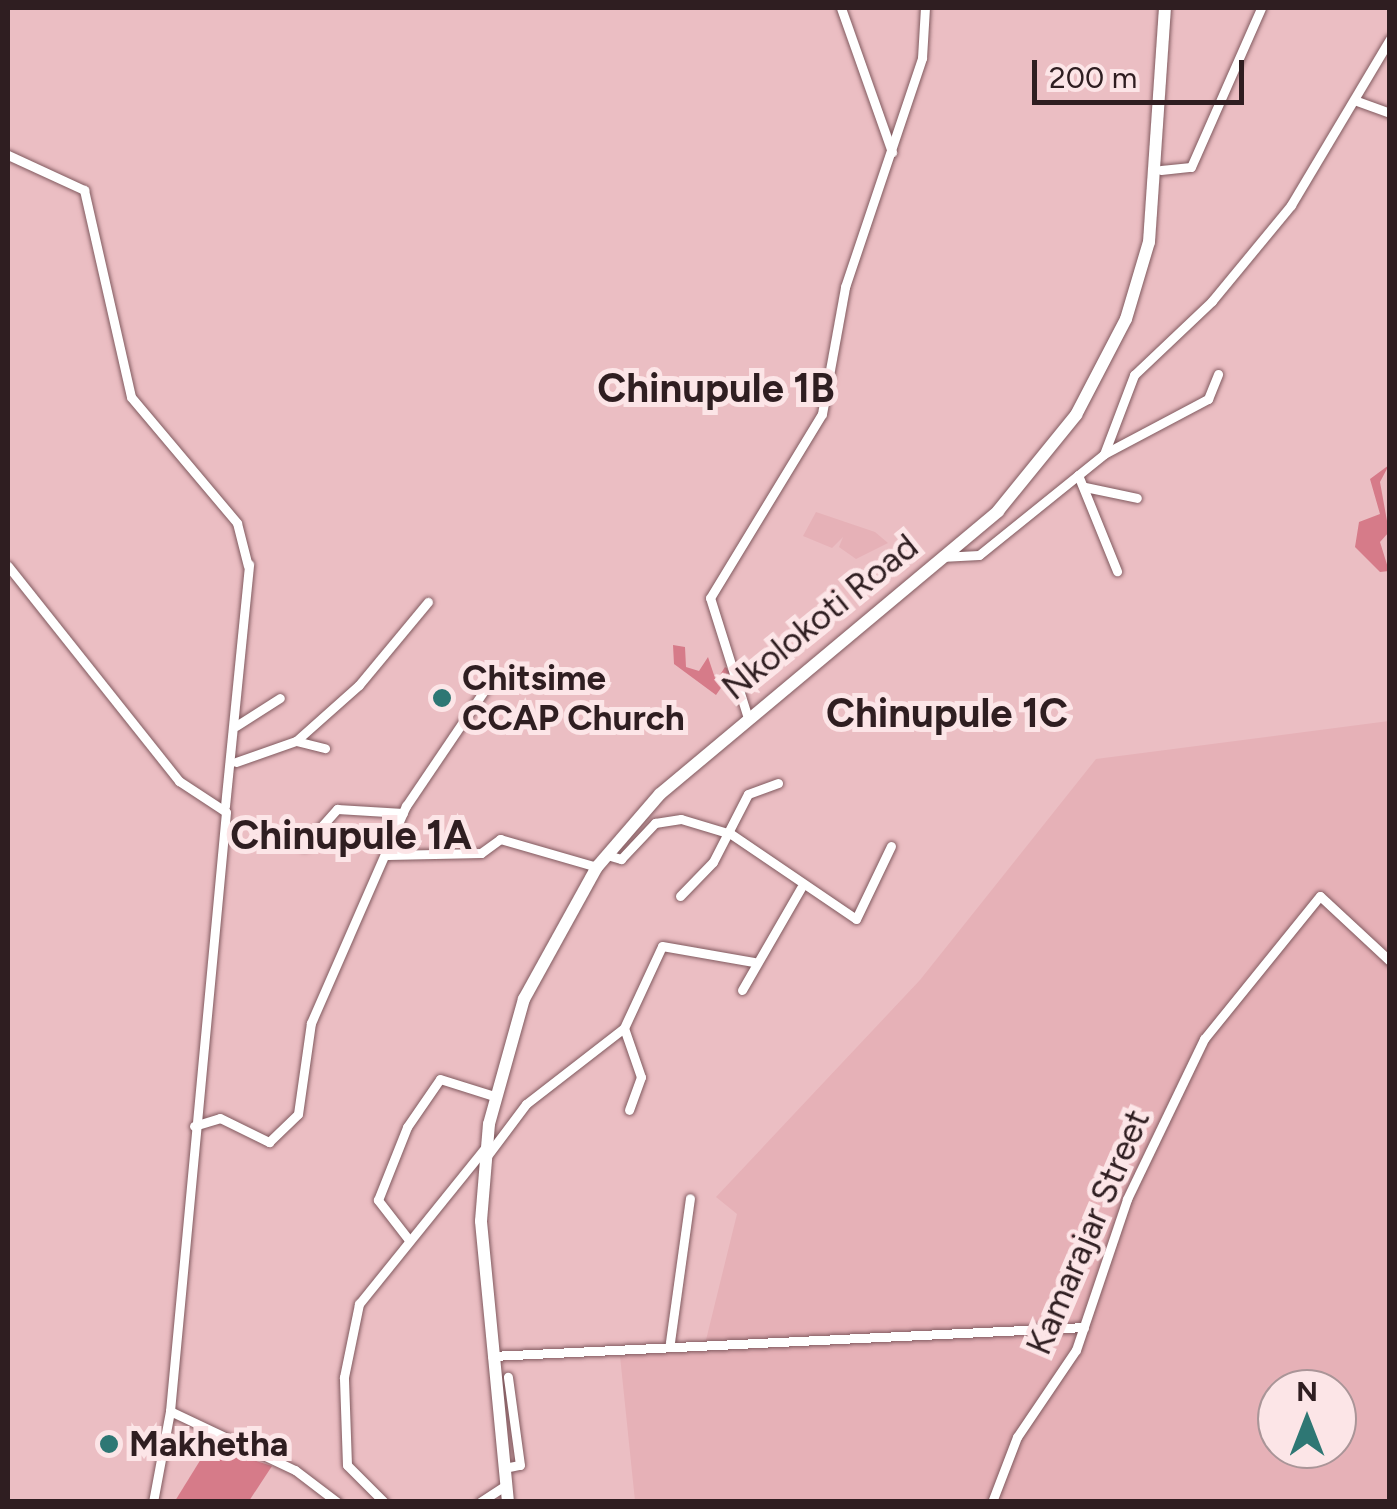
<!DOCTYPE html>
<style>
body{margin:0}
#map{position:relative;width:1397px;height:1509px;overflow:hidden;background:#ebbec3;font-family:Figtree,sans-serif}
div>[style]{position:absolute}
.built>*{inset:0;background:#e6b1b7}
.green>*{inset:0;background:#d67b89}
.roads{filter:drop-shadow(0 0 2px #815a5f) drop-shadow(0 0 2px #815a5f)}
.street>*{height:9px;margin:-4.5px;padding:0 4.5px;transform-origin:4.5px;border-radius:4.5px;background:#fff}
.secondary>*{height:12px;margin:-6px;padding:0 6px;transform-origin:6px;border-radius:6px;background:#fff}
.dots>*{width:28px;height:28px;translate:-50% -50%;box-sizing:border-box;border:5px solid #fce5e7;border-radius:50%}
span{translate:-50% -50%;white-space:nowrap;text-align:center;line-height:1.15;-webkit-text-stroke:10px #fce5e7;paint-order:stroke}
.street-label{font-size:35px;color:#2f1e21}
.poi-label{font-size:35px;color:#2f1e21;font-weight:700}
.left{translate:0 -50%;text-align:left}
.quarter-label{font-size:40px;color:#2f1e21;font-weight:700}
.frame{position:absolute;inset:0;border:10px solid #2f1e21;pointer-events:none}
.north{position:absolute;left:1257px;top:1369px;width:100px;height:100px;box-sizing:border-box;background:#fce5e7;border:2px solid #aa9598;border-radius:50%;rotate:0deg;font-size:28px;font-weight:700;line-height:40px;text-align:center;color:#2f1e21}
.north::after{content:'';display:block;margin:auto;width:35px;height:45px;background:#2e7774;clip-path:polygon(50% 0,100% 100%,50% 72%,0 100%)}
.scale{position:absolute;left:1032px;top:60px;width:212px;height:45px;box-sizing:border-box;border:5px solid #2f1e21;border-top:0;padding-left:12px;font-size:30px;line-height:35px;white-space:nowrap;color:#2f1e21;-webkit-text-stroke:8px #fce5e7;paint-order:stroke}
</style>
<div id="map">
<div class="built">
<i style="clip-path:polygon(816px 512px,875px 532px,888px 543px,856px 559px,839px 547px,843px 537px,832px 548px,803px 536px)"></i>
<i style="clip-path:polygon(evenodd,1389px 721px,1389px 1501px,635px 1501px,620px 1356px,706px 1340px,737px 1214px,716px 1197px,920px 980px,1096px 759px,1389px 721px,1277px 1389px,1337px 1389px,1337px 1449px,1277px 1449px,1277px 1389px)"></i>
</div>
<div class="green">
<i style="clip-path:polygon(1389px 465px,1380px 482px,1389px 532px,1380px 542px,1389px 571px,1380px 572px,1355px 547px,1359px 522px,1380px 514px,1370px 479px)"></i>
<i style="clip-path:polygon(673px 645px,685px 647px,686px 667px,699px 671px,708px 657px,716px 681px,725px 667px,732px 672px,716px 695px,674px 664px)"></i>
<i style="clip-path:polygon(209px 1446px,272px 1466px,249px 1501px,175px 1501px)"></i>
</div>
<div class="roads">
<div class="street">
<i style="left:841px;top:8px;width:153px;rotate:70.5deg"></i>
<i style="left:1357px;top:101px;width:35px;rotate:20deg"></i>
<i style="left:8px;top:155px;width:84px;rotate:24.7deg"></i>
<i style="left:84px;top:190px;width:212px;rotate:77.2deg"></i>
<i style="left:131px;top:397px;width:165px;rotate:49.9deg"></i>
<i style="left:237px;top:523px;width:44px;rotate:75.7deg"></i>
<i style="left:1161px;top:170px;width:30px;rotate:-6deg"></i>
<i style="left:1191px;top:167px;width:174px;rotate:-66.2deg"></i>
<i style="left:1104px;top:454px;width:118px;rotate:-27.9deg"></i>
<i style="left:1208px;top:399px;width:27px;rotate:-68deg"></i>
<i style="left:1078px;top:475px;width:104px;rotate:67.9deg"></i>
<i style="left:1085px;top:487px;width:53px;rotate:11.9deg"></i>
<i style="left:941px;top:557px;width:38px;rotate:-3deg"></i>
<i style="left:979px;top:555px;width:161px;rotate:-38.9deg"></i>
<i style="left:1104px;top:454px;width:85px;rotate:-69.2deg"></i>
<i style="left:1134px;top:375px;width:108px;rotate:-43.5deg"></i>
<i style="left:1212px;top:301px;width:124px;rotate:-50.5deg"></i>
<i style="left:1291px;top:205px;width:193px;rotate:-59.2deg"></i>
<i style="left:8px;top:566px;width:275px;rotate:51.5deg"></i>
<i style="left:179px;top:781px;width:56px;rotate:33.4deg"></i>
<i style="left:226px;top:812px;width:602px;rotate:95.34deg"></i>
<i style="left:170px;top:1411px;width:138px;rotate:25.3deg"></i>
<i style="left:295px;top:1470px;width:53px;rotate:37.3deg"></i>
<i style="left:747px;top:715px;width:123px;rotate:-107.5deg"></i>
<i style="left:710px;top:598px;width:215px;rotate:-58.7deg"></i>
<i style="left:822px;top:414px;width:129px;rotate:-79.7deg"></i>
<i style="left:845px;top:287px;width:242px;rotate:-71.4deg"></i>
<i style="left:922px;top:58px;width:50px;rotate:-86.6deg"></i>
<i style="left:236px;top:726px;width:52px;rotate:-32.5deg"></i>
<i style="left:296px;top:741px;width:30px;rotate:14deg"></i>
<i style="left:236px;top:762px;width:64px;rotate:-19.3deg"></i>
<i style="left:296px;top:741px;width:84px;rotate:-41.6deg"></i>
<i style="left:359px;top:685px;width:108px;rotate:-50.3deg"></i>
<i style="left:225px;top:806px;width:243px;rotate:-84.3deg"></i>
<i style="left:304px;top:846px;width:50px;rotate:-48.3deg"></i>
<i style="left:337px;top:809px;width:66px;rotate:3.5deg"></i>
<i style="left:388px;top:855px;width:93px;rotate:-1.2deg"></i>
<i style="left:481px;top:853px;width:24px;rotate:-36deg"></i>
<i style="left:500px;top:839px;width:101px;rotate:16.1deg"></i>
<i style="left:607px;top:855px;width:15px;rotate:16deg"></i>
<i style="left:621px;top:859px;width:50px;rotate:-46.6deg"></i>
<i style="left:655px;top:823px;width:26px;rotate:-9deg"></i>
<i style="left:681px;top:819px;width:52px;rotate:16.7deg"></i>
<i style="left:731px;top:834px;width:151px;rotate:34.2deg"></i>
<i style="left:856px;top:919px;width:81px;rotate:-64.4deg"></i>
<i style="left:680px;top:896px;width:47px;rotate:-45.9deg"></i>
<i style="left:713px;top:862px;width:76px;rotate:-62.8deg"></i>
<i style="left:748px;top:794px;width:32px;rotate:-20deg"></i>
<i style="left:742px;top:990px;width:118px;rotate:-60deg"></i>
<i style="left:624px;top:1028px;width:52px;rotate:70.9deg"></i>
<i style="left:641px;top:1077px;width:35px;rotate:110deg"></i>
<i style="left:194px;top:1126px;width:27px;rotate:-17deg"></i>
<i style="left:220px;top:1118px;width:55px;rotate:26.1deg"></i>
<i style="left:269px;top:1142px;width:40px;rotate:-44deg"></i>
<i style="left:298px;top:1114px;width:92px;rotate:-81.9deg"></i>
<i style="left:311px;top:1023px;width:237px;rotate:-66.4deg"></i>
<i style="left:406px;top:806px;width:153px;rotate:-55.9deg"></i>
<i style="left:487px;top:1156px;width:65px;rotate:-53.1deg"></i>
<i style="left:526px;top:1104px;width:124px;rotate:-37.8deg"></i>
<i style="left:624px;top:1028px;width:90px;rotate:-65.1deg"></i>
<i style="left:662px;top:946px;width:93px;rotate:9.9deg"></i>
<i style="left:409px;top:1240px;width:51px;rotate:-127.8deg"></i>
<i style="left:378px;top:1200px;width:79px;rotate:-68.3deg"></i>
<i style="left:407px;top:1127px;width:58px;rotate:-55.5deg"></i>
<i style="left:440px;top:1079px;width:57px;rotate:17.5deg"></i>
<i style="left:670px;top:1342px;width:145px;rotate:-82.1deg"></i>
<i style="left:492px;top:1356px;width:593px;rotate:-2.8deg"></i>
<i style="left:504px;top:1468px;width:16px;rotate:-11deg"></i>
<i style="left:520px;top:1465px;width:89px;rotate:-97.8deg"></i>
<i style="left:153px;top:1502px;width:93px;rotate:-79.4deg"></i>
<i style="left:384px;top:1502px;width:52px;rotate:-135deg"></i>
<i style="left:347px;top:1465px;width:88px;rotate:-92deg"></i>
<i style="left:344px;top:1377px;width:75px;rotate:-78.4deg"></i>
<i style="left:359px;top:1304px;width:201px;rotate:-51.1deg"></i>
<i style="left:480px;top:1502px;width:31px;rotate:-33deg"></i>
<i style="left:992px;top:1502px;width:70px;rotate:-69deg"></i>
<i style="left:1017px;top:1437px;width:105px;rotate:-55.9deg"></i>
<i style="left:1076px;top:1350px;width:159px;rotate:-71.3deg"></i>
<i style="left:1127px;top:1199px;width:178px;rotate:-64.3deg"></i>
<i style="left:1204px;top:1039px;width:184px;rotate:-51deg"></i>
<i style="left:1320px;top:896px;width:96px;rotate:42.9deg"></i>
</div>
<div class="secondary">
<i style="left:508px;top:1502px;width:282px;rotate:-95.5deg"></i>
<i style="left:481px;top:1221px;width:97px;rotate:-85.3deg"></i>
<i style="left:489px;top:1124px;width:130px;rotate:-74.4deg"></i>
<i style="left:524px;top:999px;width:151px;rotate:-61.1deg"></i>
<i style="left:597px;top:867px;width:96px;rotate:-49.2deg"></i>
<i style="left:660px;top:794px;width:441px;rotate:-39.9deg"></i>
<i style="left:998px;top:511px;width:124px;rotate:-50.9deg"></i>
<i style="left:1076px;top:415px;width:108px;rotate:-62.5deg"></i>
<i style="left:1126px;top:319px;width:80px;rotate:-73.4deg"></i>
<i style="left:1149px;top:242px;width:235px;rotate:-86.1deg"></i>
</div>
</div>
<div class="dots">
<i style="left:442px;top:698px;background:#2e7774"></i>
<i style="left:109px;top:1444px;background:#2e7774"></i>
</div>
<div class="street-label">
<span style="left:820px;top:617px;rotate:-39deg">Nkolokoti Road</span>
<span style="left:1088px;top:1232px;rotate:-67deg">Kamarajar Street</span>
</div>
<div class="poi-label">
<span class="left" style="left:462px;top:698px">Chitsime<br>CCAP Church</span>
<span class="left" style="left:129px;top:1444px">Makhetha</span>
</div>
<div class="quarter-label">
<span style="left:716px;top:388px">Chinupule 1B</span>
<span style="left:947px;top:713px">Chinupule 1C</span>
<span style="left:351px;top:835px">Chinupule 1A</span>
</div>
<div class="frame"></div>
<div class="north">N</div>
<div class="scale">200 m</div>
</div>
